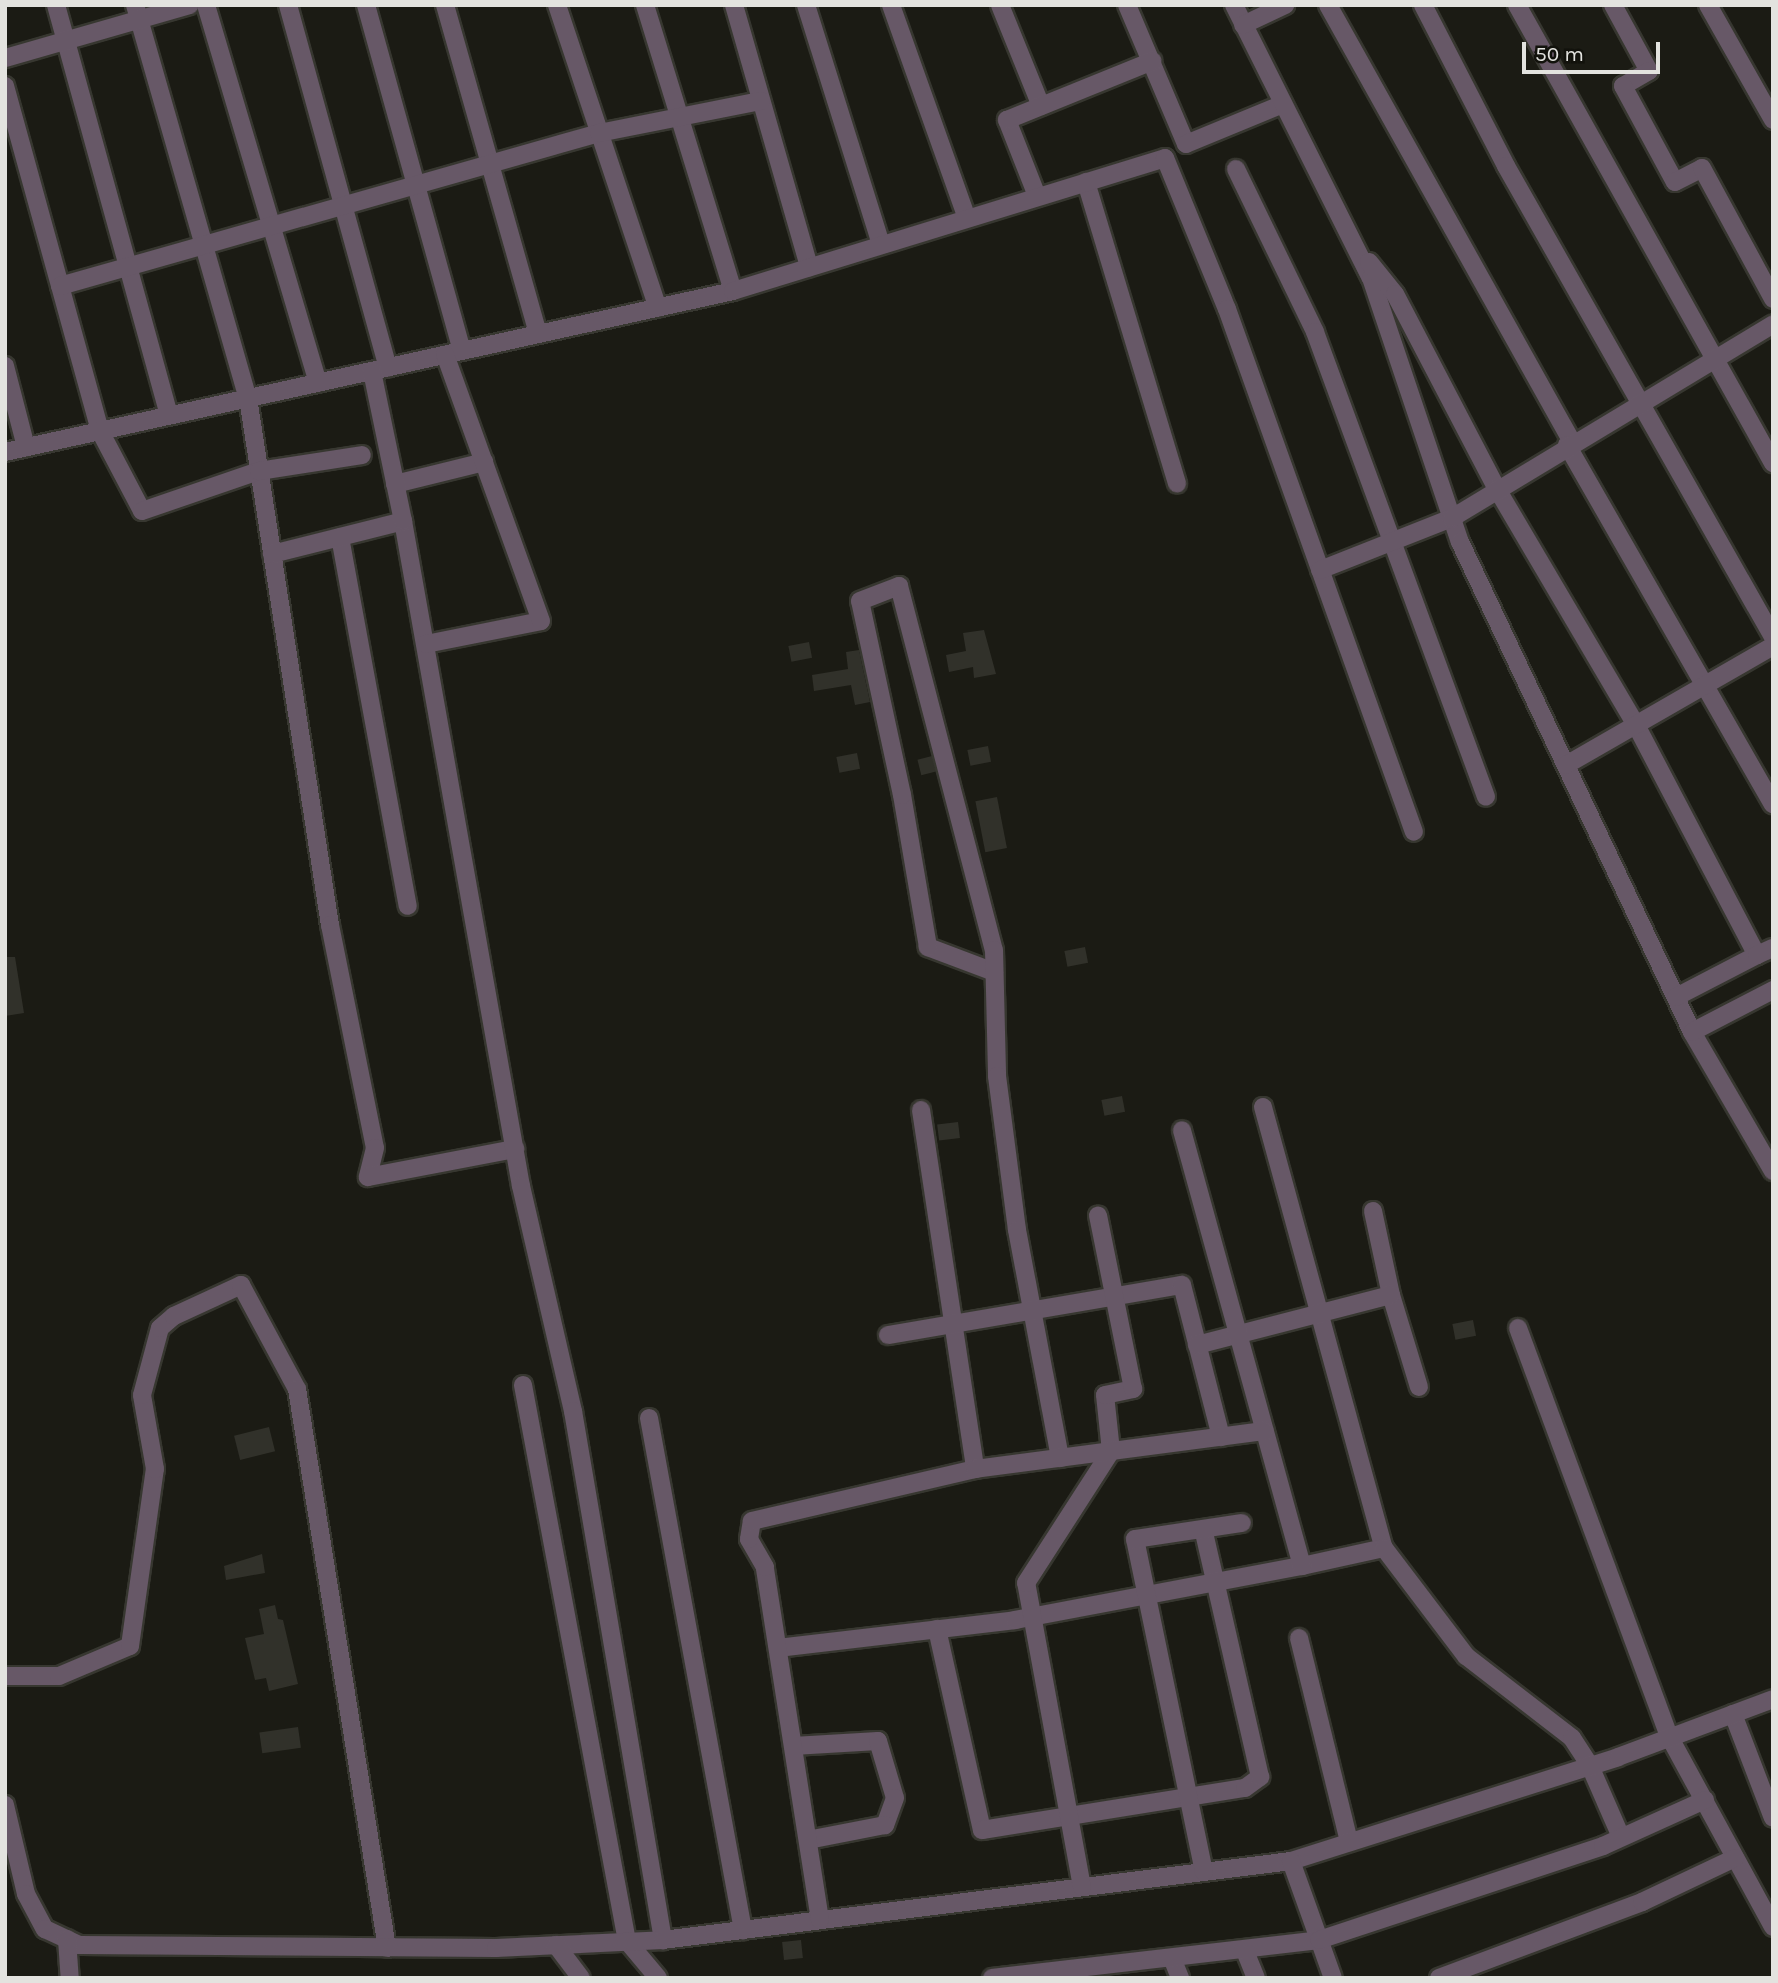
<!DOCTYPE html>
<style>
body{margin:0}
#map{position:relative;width:1778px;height:1983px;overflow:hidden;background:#1b1b14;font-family:Karla,sans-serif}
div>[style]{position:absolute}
.building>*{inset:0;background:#31312a;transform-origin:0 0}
.roads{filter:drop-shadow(2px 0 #373730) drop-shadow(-2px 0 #373730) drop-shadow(0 2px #373730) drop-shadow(0 -2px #373730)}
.street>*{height:18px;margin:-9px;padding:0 9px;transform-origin:9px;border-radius:9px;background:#675867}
span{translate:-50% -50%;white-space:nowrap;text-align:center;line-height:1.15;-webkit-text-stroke:6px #12120c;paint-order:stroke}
.frame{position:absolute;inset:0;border:7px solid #e3e3df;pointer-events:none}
.scale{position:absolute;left:1522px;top:42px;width:138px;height:32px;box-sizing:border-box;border:4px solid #e3e3df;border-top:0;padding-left:9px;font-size:21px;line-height:24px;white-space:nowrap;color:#e3e3df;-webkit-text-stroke:5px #12120c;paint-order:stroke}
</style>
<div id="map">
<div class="building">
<i style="clip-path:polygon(984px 630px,996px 674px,974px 678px,973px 667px,949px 672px,946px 655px,966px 651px,963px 633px)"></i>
<i style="left:809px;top:642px;width:16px;height:21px;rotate:79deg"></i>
<i style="clip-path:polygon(859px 650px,870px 702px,855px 705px,851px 685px,814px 691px,812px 675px,848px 669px,846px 652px)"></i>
<i style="left:988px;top:746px;width:16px;height:21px;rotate:79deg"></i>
<i style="left:857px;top:753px;width:16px;height:21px;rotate:79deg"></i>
<i style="left:932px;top:756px;width:16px;height:15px;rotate:76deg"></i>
<i style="left:997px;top:797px;width:52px;height:22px;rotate:79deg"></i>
<i style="left:1085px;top:947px;width:16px;height:21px;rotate:79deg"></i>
<i style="clip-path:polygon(5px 957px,15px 957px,24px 1013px,5px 1016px)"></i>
<i style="left:1122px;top:1096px;width:16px;height:21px;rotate:79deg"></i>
<i style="left:958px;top:1122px;width:16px;height:21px;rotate:83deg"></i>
<i style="left:1473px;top:1320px;width:16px;height:21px;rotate:79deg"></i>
<i style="left:269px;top:1427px;width:25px;height:36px;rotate:76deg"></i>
<i style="clip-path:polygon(262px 1554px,265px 1573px,226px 1580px,224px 1566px)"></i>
<i style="clip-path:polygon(275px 1605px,278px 1619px,283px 1620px,298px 1684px,269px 1691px,266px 1678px,255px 1680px,245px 1638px,264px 1634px,259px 1609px)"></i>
<i style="left:298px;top:1727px;width:21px;height:39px;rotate:82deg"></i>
<i style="left:801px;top:1940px;width:18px;height:19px;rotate:84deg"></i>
</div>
<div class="roads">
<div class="street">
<i style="left:56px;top:5px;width:425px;rotate:74.6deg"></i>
<i style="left:135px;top:5px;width:409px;rotate:74deg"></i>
<i style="left:248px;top:398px;width:533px;rotate:81.16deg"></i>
<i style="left:330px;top:925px;width:227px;rotate:78.6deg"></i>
<i style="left:375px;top:1148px;width:30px;rotate:104deg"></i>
<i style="left:368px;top:1177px;width:150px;rotate:-10.8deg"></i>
<i style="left:206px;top:5px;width:394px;rotate:73.5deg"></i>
<i style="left:288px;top:5px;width:376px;rotate:74.6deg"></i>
<i style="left:366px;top:5px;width:359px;rotate:74.5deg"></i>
<i style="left:445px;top:5px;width:342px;rotate:74.2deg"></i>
<i style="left:557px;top:5px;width:319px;rotate:71.6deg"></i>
<i style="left:645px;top:5px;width:299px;rotate:72.9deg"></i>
<i style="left:734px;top:5px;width:273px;rotate:74deg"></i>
<i style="left:806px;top:5px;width:251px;rotate:72.6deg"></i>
<i style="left:891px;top:5px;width:226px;rotate:70.4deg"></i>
<i style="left:1000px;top:5px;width:109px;rotate:67.9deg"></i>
<i style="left:1127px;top:5px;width:151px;rotate:67deg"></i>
<i style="left:1186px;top:144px;width:105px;rotate:-22.4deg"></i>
<i style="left:1234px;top:5px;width:305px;rotate:63.4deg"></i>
<i style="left:1371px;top:278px;width:279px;rotate:71.4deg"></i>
<i style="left:1460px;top:542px;width:542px;rotate:64.66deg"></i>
<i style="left:1692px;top:1032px;width:161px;rotate:59.8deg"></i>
<i style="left:1328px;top:5px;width:501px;rotate:60.82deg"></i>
<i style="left:1423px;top:5px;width:181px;rotate:62.7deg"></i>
<i style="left:1506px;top:166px;width:541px;rotate:60.45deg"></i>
<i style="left:1517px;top:5px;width:525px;rotate:60.8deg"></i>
<i style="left:1613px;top:5px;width:75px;rotate:61.4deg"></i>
<i style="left:1649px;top:71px;width:30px;rotate:150deg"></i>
<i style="left:1623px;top:86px;width:109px;rotate:61.6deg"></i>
<i style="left:1675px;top:182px;width:30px;rotate:-27deg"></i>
<i style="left:1702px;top:168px;width:149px;rotate:61.5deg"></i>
<i style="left:1708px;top:5px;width:132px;rotate:60.5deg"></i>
<i style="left:1243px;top:25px;width:47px;rotate:-25.5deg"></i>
<i style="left:5px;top:58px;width:192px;rotate:-16deg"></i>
<i style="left:5px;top:86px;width:358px;rotate:74.6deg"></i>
<i style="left:100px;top:431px;width:90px;rotate:62.3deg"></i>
<i style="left:142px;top:511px;width:124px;rotate:-18.9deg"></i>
<i style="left:259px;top:471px;width:104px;rotate:-8.8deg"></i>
<i style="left:1236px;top:169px;width:181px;rotate:64.1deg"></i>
<i style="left:1315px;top:332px;width:495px;rotate:69.8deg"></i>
<i style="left:1086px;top:182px;width:315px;rotate:73.2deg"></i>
<i style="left:1037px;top:196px;width:82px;rotate:-111.5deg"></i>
<i style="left:1007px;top:120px;width:157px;rotate:-22.1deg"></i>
<i style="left:1369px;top:262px;width:41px;rotate:50.9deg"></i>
<i style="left:1395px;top:294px;width:220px;rotate:62.4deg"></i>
<i style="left:1497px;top:489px;width:274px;rotate:59.5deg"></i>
<i style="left:1636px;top:725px;width:260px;rotate:62.3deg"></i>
<i style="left:1757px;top:955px;width:91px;rotate:152.6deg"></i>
<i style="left:60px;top:286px;width:560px;rotate:-15.85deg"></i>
<i style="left:599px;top:133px;width:165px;rotate:-11.2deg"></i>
<i style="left:5px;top:366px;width:84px;rotate:75.5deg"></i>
<i style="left:1567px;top:445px;width:414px;rotate:60.2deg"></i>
<i style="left:5px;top:452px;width:746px;rotate:-12.47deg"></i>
<i style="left:733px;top:291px;width:452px;rotate:-17.1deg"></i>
<i style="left:1165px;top:158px;width:163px;rotate:67.7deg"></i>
<i style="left:1227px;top:309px;width:555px;rotate:70.33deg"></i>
<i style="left:395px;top:484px;width:92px;rotate:-13.9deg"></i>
<i style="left:403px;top:521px;width:675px;rotate:79.94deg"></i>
<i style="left:521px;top:1186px;width:231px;rotate:77deg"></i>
<i style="left:573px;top:1411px;width:537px;rotate:80.34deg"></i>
<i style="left:340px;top:537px;width:375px;rotate:79.6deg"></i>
<i style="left:272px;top:554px;width:135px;rotate:-14.1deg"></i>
<i style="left:403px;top:521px;width:153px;rotate:-101.7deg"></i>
<i style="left:1320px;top:570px;width:142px;rotate:-21.5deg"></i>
<i style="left:1452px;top:518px;width:375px;rotate:-31.1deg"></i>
<i style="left:426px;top:644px;width:117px;rotate:-11.3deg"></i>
<i style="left:541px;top:621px;width:283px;rotate:-109.8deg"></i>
<i style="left:1566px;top:765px;width:239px;rotate:-29.9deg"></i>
<i style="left:1757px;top:955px;width:17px;rotate:-24deg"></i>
<i style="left:994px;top:972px;width:71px;rotate:-159.3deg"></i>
<i style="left:928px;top:947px;width:154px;rotate:-99.7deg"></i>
<i style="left:902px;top:795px;width:198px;rotate:-102.2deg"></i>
<i style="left:860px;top:601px;width:42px;rotate:-21deg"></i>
<i style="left:899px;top:586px;width:376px;rotate:75.4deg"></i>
<i style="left:994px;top:950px;width:126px;rotate:88.6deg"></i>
<i style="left:997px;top:1076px;width:155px;rotate:82.6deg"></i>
<i style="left:1017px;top:1230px;width:232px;rotate:79.3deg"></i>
<i style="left:1692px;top:1032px;width:91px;rotate:-27.4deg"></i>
<i style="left:1263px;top:1107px;width:457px;rotate:74.7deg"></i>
<i style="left:1384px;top:1548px;width:84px;rotate:167.6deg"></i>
<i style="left:921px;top:1110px;width:363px;rotate:81.4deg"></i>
<i style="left:1373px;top:1211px;width:86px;rotate:77.9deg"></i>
<i style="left:1391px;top:1295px;width:96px;rotate:73.1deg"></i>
<i style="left:1518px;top:1328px;width:437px;rotate:69.7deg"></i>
<i style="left:1670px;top:1738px;width:215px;rotate:61.4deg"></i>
<i style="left:888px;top:1335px;width:298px;rotate:-9.7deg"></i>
<i style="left:1182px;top:1285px;width:157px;rotate:75.6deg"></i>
<i style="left:1197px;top:1345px;width:200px;rotate:-14.5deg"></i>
<i style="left:523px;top:1385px;width:566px;rotate:79.41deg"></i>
<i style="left:627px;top:1941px;width:48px;rotate:50deg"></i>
<i style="left:649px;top:1418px;width:521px;rotate:79.6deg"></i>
<i style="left:1384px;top:1548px;width:136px;rotate:52.8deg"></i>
<i style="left:1466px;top:1656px;width:134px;rotate:37.7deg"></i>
<i style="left:1572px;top:1738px;width:33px;rotate:57deg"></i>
<i style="left:1590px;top:1766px;width:77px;rotate:66.4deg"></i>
<i style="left:937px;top:1629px;width:206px;rotate:77.4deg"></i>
<i style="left:982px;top:1830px;width:266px;rotate:-9.1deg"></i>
<i style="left:1245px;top:1788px;width:19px;rotate:-36deg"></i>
<i style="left:1260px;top:1777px;width:254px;rotate:-102.9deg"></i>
<i style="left:1299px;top:1638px;width:210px;rotate:76.2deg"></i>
<i style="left:778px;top:1648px;width:239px;rotate:-6.7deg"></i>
<i style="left:1015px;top:1620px;width:292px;rotate:-10.7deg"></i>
<i style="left:1302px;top:1566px;width:452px;rotate:-105.4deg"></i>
<i style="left:5px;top:1676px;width:54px"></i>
<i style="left:59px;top:1676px;width:77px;rotate:-22.9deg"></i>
<i style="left:130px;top:1646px;width:179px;rotate:-82deg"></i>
<i style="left:155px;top:1469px;width:75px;rotate:-100deg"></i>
<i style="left:142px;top:1395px;width:69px;rotate:-75deg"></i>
<i style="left:160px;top:1328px;width:18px;rotate:-41deg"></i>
<i style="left:174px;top:1316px;width:74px;rotate:-24.8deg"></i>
<i style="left:241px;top:1285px;width:118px;rotate:61.7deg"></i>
<i style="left:297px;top:1389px;width:566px;rotate:80.85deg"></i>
<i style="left:1733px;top:1714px;width:111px;rotate:69deg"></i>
<i style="left:793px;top:1746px;width:85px;rotate:-3.4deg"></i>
<i style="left:878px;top:1741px;width:59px;rotate:73.4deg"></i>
<i style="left:895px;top:1798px;width:29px;rotate:110deg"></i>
<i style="left:885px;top:1825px;width:78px;rotate:169deg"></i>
<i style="left:5px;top:1805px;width:91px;rotate:76.7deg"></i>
<i style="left:26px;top:1894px;width:40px;rotate:62deg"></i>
<i style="left:45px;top:1929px;width:38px;rotate:25deg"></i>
<i style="left:80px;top:1945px;width:416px;rotate:0.4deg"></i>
<i style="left:496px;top:1948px;width:167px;rotate:-2.7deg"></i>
<i style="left:663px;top:1940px;width:633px;rotate:-7.17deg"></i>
<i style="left:1291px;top:1861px;width:343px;rotate:-17.6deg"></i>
<i style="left:1618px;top:1757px;width:165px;rotate:-20.5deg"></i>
<i style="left:1291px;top:1861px;width:124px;rotate:70.3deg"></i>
<i style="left:1204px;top:1872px;width:340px;rotate:-101.7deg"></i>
<i style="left:1135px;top:1539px;width:108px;rotate:-8.5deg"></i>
<i style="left:1082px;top:1887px;width:309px;rotate:-100.4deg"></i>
<i style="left:1026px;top:1583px;width:157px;rotate:-57.2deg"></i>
<i style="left:1111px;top:1451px;width:56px;rotate:-96.1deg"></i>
<i style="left:1105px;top:1395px;width:29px;rotate:-12deg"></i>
<i style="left:1133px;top:1389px;width:177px;rotate:-101.4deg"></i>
<i style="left:820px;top:1920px;width:357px;rotate:-98.9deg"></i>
<i style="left:765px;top:1567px;width:32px;rotate:-120deg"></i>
<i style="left:749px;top:1539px;width:18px;rotate:-81deg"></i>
<i style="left:752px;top:1521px;width:229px;rotate:-13.1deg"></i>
<i style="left:975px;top:1469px;width:292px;rotate:-7.5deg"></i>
<i style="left:67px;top:1939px;width:39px;rotate:86deg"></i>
<i style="left:556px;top:1945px;width:41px;rotate:52.9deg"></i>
<i style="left:1245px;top:1951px;width:29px;rotate:68deg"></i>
<i style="left:1172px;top:1958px;width:22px;rotate:68deg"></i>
<i style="left:992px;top:1978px;width:329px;rotate:-6.6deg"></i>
<i style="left:1319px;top:1940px;width:299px;rotate:-18.3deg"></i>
<i style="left:1603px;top:1846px;width:112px;rotate:-24.3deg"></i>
<i style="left:1439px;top:1978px;width:217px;rotate:-20.5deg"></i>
<i style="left:1642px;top:1902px;width:103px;rotate:-25.3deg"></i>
</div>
</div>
<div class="frame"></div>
<div class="scale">50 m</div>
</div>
